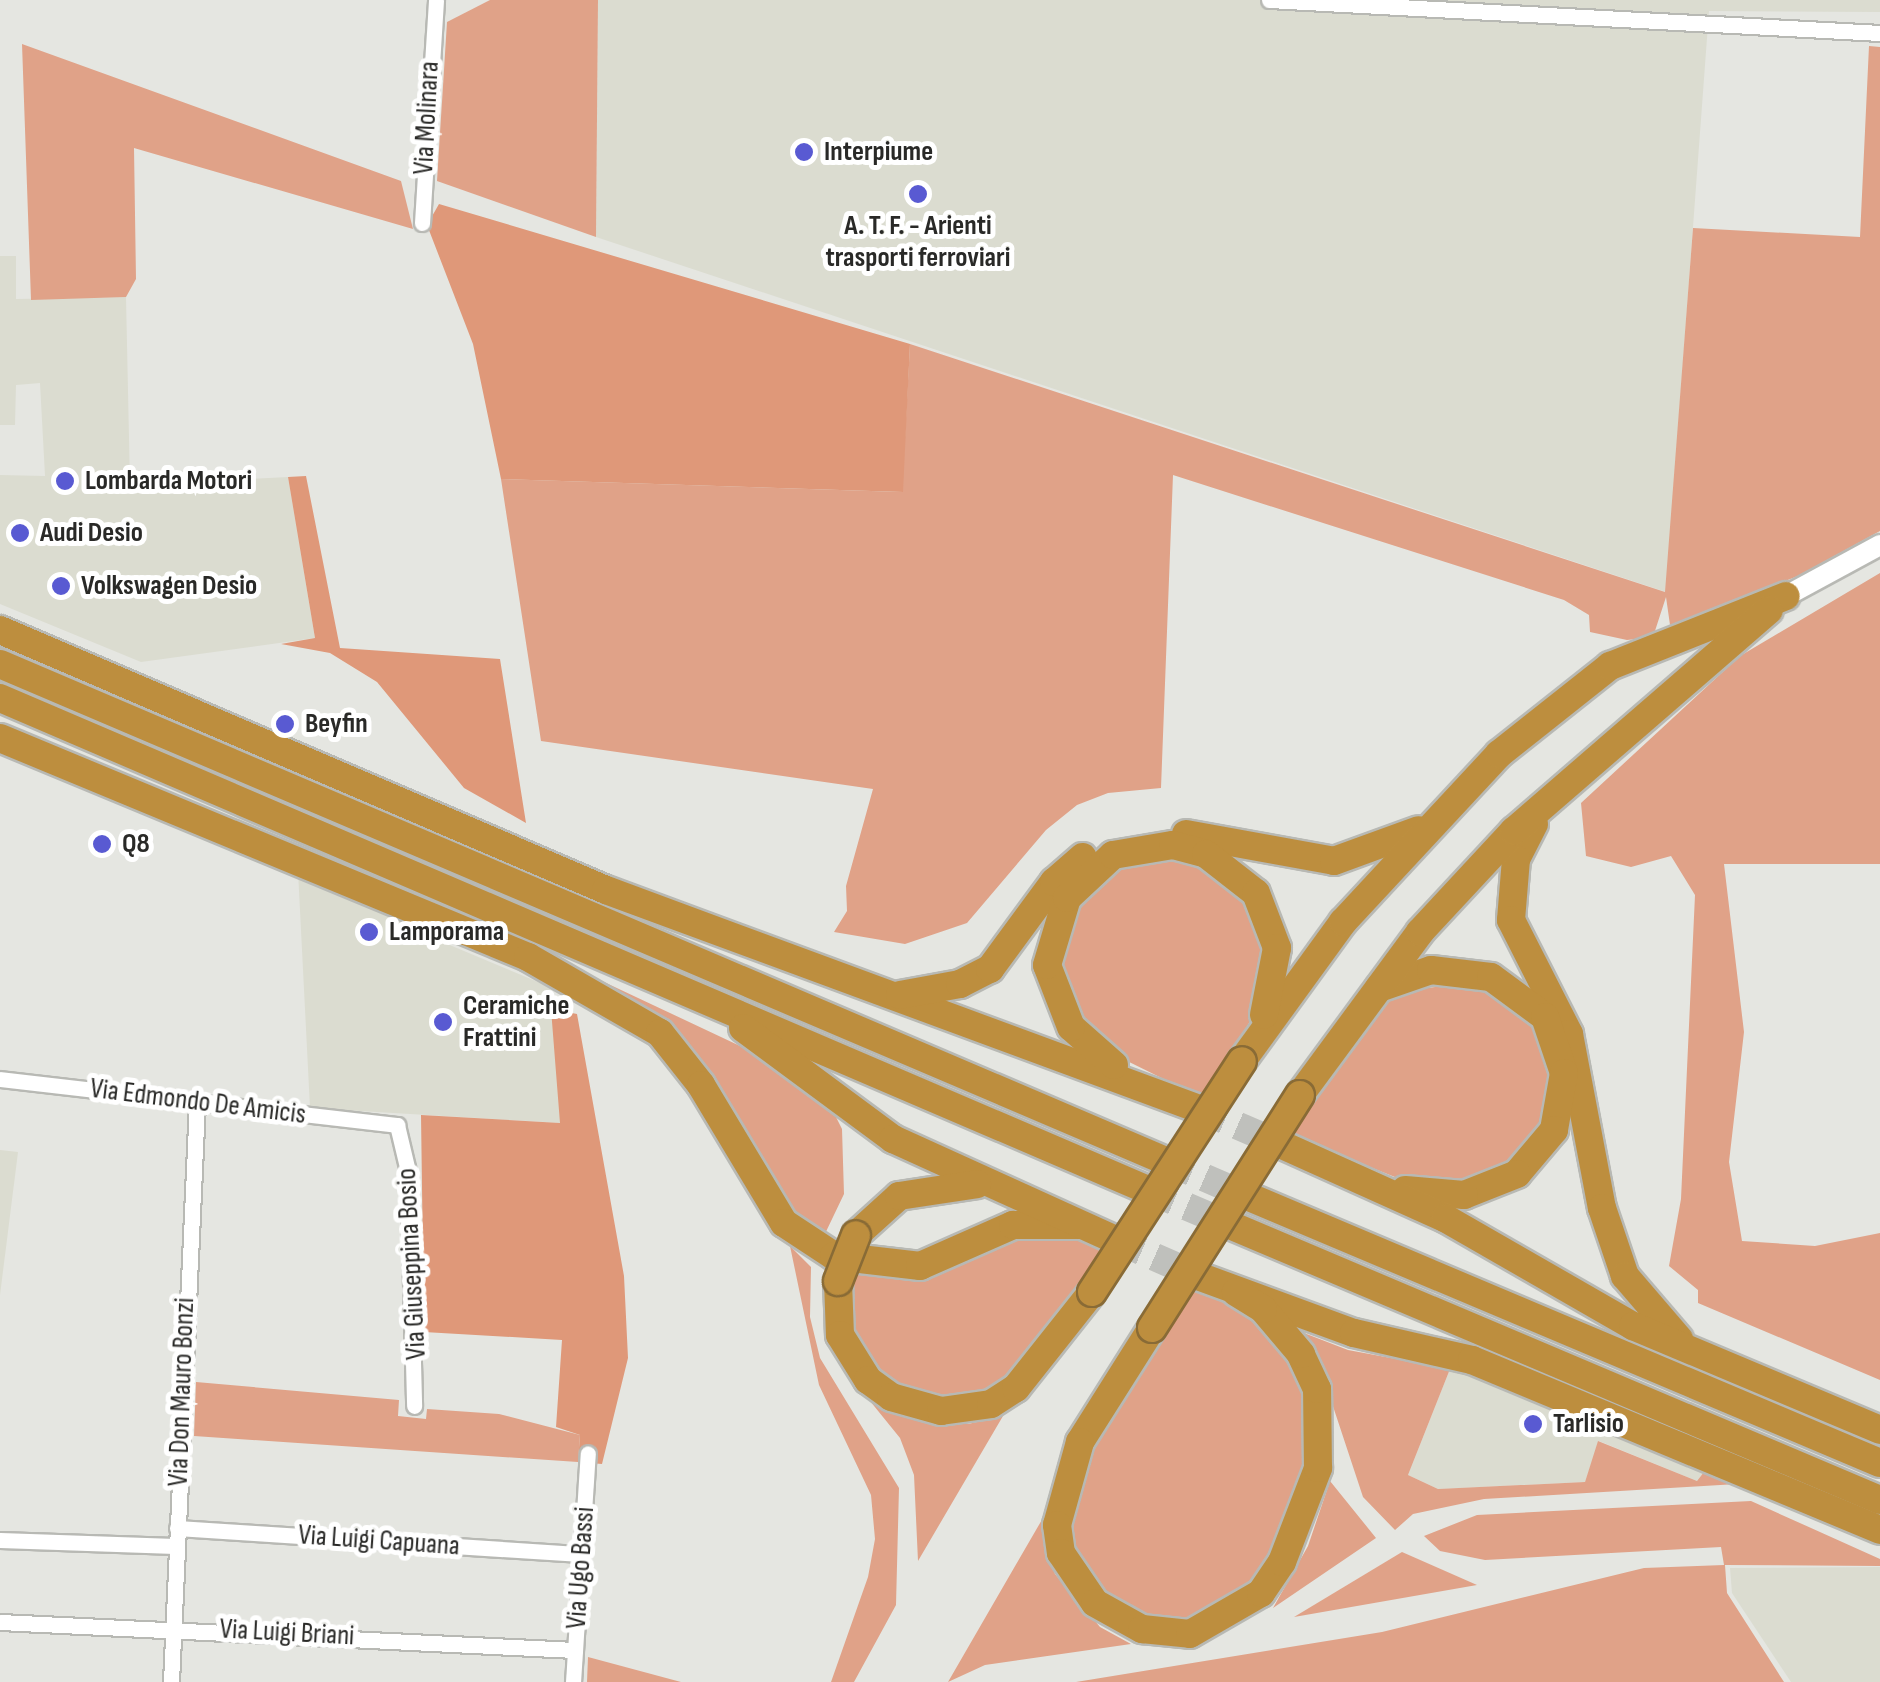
<!DOCTYPE html>
<style>
body{margin:0}
#map{position:relative;width:1880px;height:1682px;overflow:hidden;background:#e5e6e1;font-family:"Sofia Sans Condensed",sans-serif}
div>[style]{position:absolute}
.built>*{inset:0;background:#dbdcd0}
.green>*{inset:0;background:#e0a288}
.forest>*{inset:0;background:#df9879}
.highway-tunnel>*{height:28px;margin-top:-14px;transform-origin:0;background:repeating-linear-gradient(90deg,#bfc0bc 0 28px,transparent 0 42px)}
.roads{filter:drop-shadow(2px 0 #b8b9b4) drop-shadow(-2px 0 #b8b9b4) drop-shadow(0 2px #b8b9b4) drop-shadow(0 -2px #b8b9b4)}
.street>*{height:15px;margin:-7.5px;padding:0 7.5px;transform-origin:7.5px;border-radius:7.5px;background:#fff}
.secondary>*{height:20px;margin:-10px;padding:0 10px;transform-origin:10px;border-radius:10px;background:#fff}
.highway>*{height:28px;margin:-14px;padding:0 14px;transform-origin:14px;border-radius:14px;background:#bd8e3e}
.bridges{filter:drop-shadow(2px 0 #896b36) drop-shadow(-2px 0 #896b36) drop-shadow(0 2px #896b36) drop-shadow(0 -2px #896b36)}
.highway-bridge>*{height:28px;margin:-14px;padding:0 14px;transform-origin:14px;border-radius:14px;background:#bd8e3e}
.dots>*{width:28px;height:28px;translate:-50% -50%;box-sizing:border-box;border:5px solid #fff;border-radius:50%}
span{translate:-50% -50%;white-space:nowrap;text-align:center;line-height:1.15;-webkit-text-stroke:10px #fff;paint-order:stroke}
.street-label{font-size:28px;color:#292927}
.poi-label{font-size:28px;color:#292927;font-weight:700}
.left{translate:0 -50%;text-align:left}
</style>
<div id="map">
<div class="built">
<i style="clip-path:polygon(598px 0,1880px 0,1880px 12px,1709px 11px,1666px 592px,596px 237px)"></i>
<i style="clip-path:polygon(0 256px,16px 256px,16px 299px,126px 297px,130px 485px,288px 477px,315px 638px,141px 662px,0 604px,0 475px,45px 476px,40px 383px,16px 385px,15px 425px,0 425px)"></i>
<i style="clip-path:polygon(298px 871px,425px 922px,421px 933px,550px 987px,561px 1123px,310px 1108px)"></i>
<i style="clip-path:polygon(0 1150px,18px 1152px,0 1295px)"></i>
<i style="clip-path:polygon(1452px 1364px,1704px 1472px,1697px 1481px,1599px 1441px,1585px 1482px,1438px 1489px,1408px 1475px)"></i>
<i style="clip-path:polygon(1880px 1567px,1880px 1682px,1791px 1682px,1732px 1593px,1730px 1568px)"></i>
</div>
<div class="green">
<i style="clip-path:polygon(490px 0,598px 0,596px 237px,437px 181px,447px 22px)"></i>
<i style="clip-path:polygon(22px 44px,401px 181px,413px 229px,134px 148px,136px 279px,126px 297px,31px 300px)"></i>
<i style="clip-path:polygon(1869px 46px,1880px 47px,1880px 531px,1798px 576px,1670px 625px,1666px 597px,1653px 637px,1627px 640px,1590px 632px,1589px 615px,1564px 600px,1173px 475px,1161px 788px,1108px 793px,1077px 805px,1046px 830px,967px 923px,905px 944px,834px 932px,847px 911px,846px 886px,873px 789px,541px 741px,501px 479px,902px 492px,910px 344px,1665px 592px,1693px 228px,1860px 237px)"></i>
<i style="clip-path:polygon(1880px 573px,1880px 864px,1724px 864px,1744px 1032px,1729px 1162px,1742px 1241px,1815px 1246px,1880px 1233px,1880px 1380px,1698px 1303px,1698px 1290px,1669px 1266px,1681px 1199px,1695px 895px,1671px 856px,1631px 867px,1586px 856px,1581px 803px,1740px 656px)"></i>
<i style="clip-path:polygon(1137px 857px,1196px 860px,1245px 892px,1269px 943px,1253px 1016px,1206px 1100px,1111px 1053px,1067px 1002px,1058px 952px,1066px 921px,1108px 870px)"></i>
<i style="clip-path:polygon(570px 966px,770px 1060px,830px 1105px,842px 1129px,844px 1194px,822px 1240px,803px 1228px,704px 1075px)"></i>
<i style="clip-path:polygon(1482px 981px,1534px 1017px,1556px 1073px,1550px 1119px,1496px 1179px,1420px 1187px,1287px 1134px,1370px 1014px,1396px 992px)"></i>
<i style="clip-path:polygon(1061px 1232px,1110px 1248px,1004px 1391px,941px 1405px,888px 1384px,853px 1342px,848px 1275px,932px 1273px,1010px 1237px)"></i>
<i style="clip-path:polygon(790px 1246px,811px 1267px,810px 1317px,820px 1358px,899px 1488px,896px 1605px,854px 1682px,831px 1682px,868px 1577px,875px 1539px,871px 1495px,819px 1385px)"></i>
<i style="clip-path:polygon(1193px 1283px,1237px 1303px,1279px 1339px,1309px 1394px,1312px 1463px,1257px 1590px,1167px 1628px,1106px 1604px,1071px 1547px,1068px 1514px,1094px 1439px)"></i>
<i style="clip-path:polygon(1291px 1328px,1348px 1350px,1450px 1369px,1408px 1475px,1438px 1489px,1585px 1482px,1598px 1441px,1697px 1481px,1704px 1472px,1737px 1484px,1484px 1499px,1413px 1514px,1395px 1530px,1363px 1497px,1322px 1373px)"></i>
<i style="clip-path:polygon(853px 1380px,900px 1416px,968px 1424px,1003px 1416px,918px 1561px,914px 1475px,900px 1438px)"></i>
<i style="clip-path:polygon(196px 1382px,399px 1400px,398px 1416px,426px 1419px,427px 1409px,499px 1414px,580px 1435px,578px 1462px,194px 1436px)"></i>
<i style="clip-path:polygon(1330px 1481px,1376px 1538px,1273px 1608px,1308px 1546px)"></i>
<i style="clip-path:polygon(1751px 1501px,1880px 1559px,1880px 1566px,1725px 1565px,1727px 1593px,1784px 1682px,1076px 1682px,1382px 1632px,1644px 1568px,1724px 1565px,1721px 1547px,1485px 1560px,1440px 1551px,1424px 1536px,1477px 1515px)"></i>
<i style="clip-path:polygon(1047px 1511px,1045px 1543px,1055px 1574px,1100px 1627px,1131px 1644px,985px 1665px,948px 1682px)"></i>
<i style="clip-path:polygon(1402px 1552px,1477px 1585px,1294px 1617px)"></i>
<i style="clip-path:polygon(588px 1657px,681px 1682px,587px 1682px)"></i>
</div>
<div class="forest">
<i style="clip-path:polygon(439px 204px,910px 344px,903px 492px,501px 479px,473px 344px,427px 225px)"></i>
<i style="clip-path:polygon(306px 476px,340px 648px,500px 659px,526px 823px,464px 788px,377px 682px,330px 653px,281px 644px,315px 638px,288px 477px)"></i>
<i style="clip-path:polygon(551px 1009px,577px 1014px,624px 1276px,628px 1358px,602px 1464px,578px 1462px,580px 1435px,556px 1427px,562px 1340px,424px 1332px,421px 1115px,560px 1123px)"></i>
</div>
<div class="highway-tunnel">
<i style="left:1199px;top:1109px;width:88px;rotate:23.4deg"></i>
<i style="left:1166px;top:1161px;width:88px;rotate:23.4deg"></i>
<i style="left:1148px;top:1190px;width:89px;rotate:23.1deg"></i>
<i style="left:1116px;top:1240px;width:90px;rotate:23.7deg"></i>
</div>
<div class="roads">
<div class="street">
<i style="left:1269px;top:0;width:612px;rotate:3.09deg"></i>
<i style="left:422px;top:223px;width:223px;rotate:-86.4deg"></i>
<i style="left:0;top:1079px;width:400px;rotate:6.6deg"></i>
<i style="left:397px;top:1125px;width:47px;rotate:76.6deg"></i>
<i style="left:408px;top:1171px;width:235px;rotate:88.5deg"></i>
<i style="left:177px;top:1528px;width:405px;rotate:3.7deg"></i>
<i style="left:0;top:1540px;width:175px;rotate:2deg"></i>
<i style="left:0;top:1622px;width:576px;rotate:2.79deg"></i>
<i style="left:171px;top:1682px;width:580px;rotate:-87.43deg"></i>
<i style="left:573px;top:1682px;width:229px;rotate:-86.3deg"></i>
</div>
<div class="secondary">
<i style="left:1786px;top:596px;width:107px;rotate:-28.5deg"></i>
</div>
<div class="highway">
<i style="left:0;top:630px;width:659px;rotate:23.22deg"></i>
<i style="left:606px;top:890px;width:632px;rotate:20.27deg"></i>
<i style="left:0;top:664px;width:1268px;rotate:23.09deg"></i>
<i style="left:0;top:698px;width:1249px;rotate:23.2deg"></i>
<i style="left:0;top:738px;width:572px;rotate:22.53deg"></i>
<i style="left:528px;top:957px;width:152px;rotate:29.9deg"></i>
<i style="left:660px;top:1033px;width:66px;rotate:51.7deg"></i>
<i style="left:701px;top:1085px;width:161px;rotate:59deg"></i>
<i style="left:784px;top:1223px;width:60px;rotate:33.4deg"></i>
<i style="left:834px;top:1256px;width:87px;rotate:6.6deg"></i>
<i style="left:920px;top:1266px;width:102px;rotate:-23.8deg"></i>
<i style="left:1013px;top:1225px;width:67px"></i>
<i style="left:1534px;top:824px;width:39px;rotate:117deg"></i>
<i style="left:1516px;top:859px;width:61px;rotate:94.7deg"></i>
<i style="left:1511px;top:920px;width:128px;rotate:63deg"></i>
<i style="left:1569px;top:1034px;width:177px;rotate:79.3deg"></i>
<i style="left:1602px;top:1208px;width:72px;rotate:71.3deg"></i>
<i style="left:1625px;top:1276px;width:83px;rotate:49.4deg"></i>
<i style="left:1186px;top:834px;width:150px;rotate:10.3deg"></i>
<i style="left:1334px;top:861px;width:90px;rotate:-20deg"></i>
<i style="left:1379px;top:988px;width:55px;rotate:-19.1deg"></i>
<i style="left:1431px;top:970px;width:60px;rotate:6.7deg"></i>
<i style="left:1491px;top:977px;width:67px;rotate:36.5deg"></i>
<i style="left:1545px;top:1017px;width:59px;rotate:71.3deg"></i>
<i style="left:1564px;top:1073px;width:58px;rotate:100deg"></i>
<i style="left:1554px;top:1130px;width:57px;rotate:130.1deg"></i>
<i style="left:1517px;top:1174px;width:57px;rotate:158.4deg"></i>
<i style="left:1464px;top:1195px;width:59px;rotate:-175.2deg"></i>
<i style="left:900px;top:995px;width:61px;rotate:-10.4deg"></i>
<i style="left:960px;top:984px;width:34px;rotate:-27deg"></i>
<i style="left:990px;top:969px;width:108px;rotate:-53.7deg"></i>
<i style="left:1054px;top:882px;width:38px;rotate:-41deg"></i>
<i style="left:743px;top:1028px;width:187px;rotate:36.5deg"></i>
<i style="left:893px;top:1139px;width:245px;rotate:24.4deg"></i>
<i style="left:1242px;top:1061px;width:172px;rotate:-54deg"></i>
<i style="left:1343px;top:922px;width:229px;rotate:-47.1deg"></i>
<i style="left:1499px;top:754px;width:142px;rotate:-38.4deg"></i>
<i style="left:1610px;top:666px;width:189px;rotate:-21.7deg"></i>
<i style="left:1114px;top:1065px;width:57px;rotate:-138.5deg"></i>
<i style="left:1071px;top:1027px;width:66px;rotate:-111.2deg"></i>
<i style="left:1047px;top:965px;width:70px;rotate:-73.4deg"></i>
<i style="left:1067px;top:898px;width:63px;rotate:-43.1deg"></i>
<i style="left:1113px;top:855px;width:61px;rotate:-9.5deg"></i>
<i style="left:1173px;top:845px;width:34px;rotate:15deg"></i>
<i style="left:1206px;top:854px;width:63px;rotate:38deg"></i>
<i style="left:1256px;top:893px;width:59px;rotate:69.1deg"></i>
<i style="left:1277px;top:948px;width:68px;rotate:101deg"></i>
<i style="left:1300px;top:1095px;width:202px;rotate:-53.6deg"></i>
<i style="left:1420px;top:932px;width:138px;rotate:-47.1deg"></i>
<i style="left:1514px;top:831px;width:337px;rotate:-40.9deg"></i>
<i style="left:1280px;top:1144px;width:181px;rotate:24.2deg"></i>
<i style="left:1445px;top:1218px;width:217px;rotate:29.9deg"></i>
<i style="left:1633px;top:1326px;width:268px;rotate:22.8deg"></i>
<i style="left:1247px;top:1196px;width:687px;rotate:22.87deg"></i>
<i style="left:1230px;top:1225px;width:706px;rotate:22.93deg"></i>
<i style="left:856px;top:1235px;width:58px;rotate:-42.2deg"></i>
<i style="left:899px;top:1196px;width:79px;rotate:-8.7deg"></i>
<i style="left:1198px;top:1276px;width:166px;rotate:20.1deg"></i>
<i style="left:1354px;top:1333px;width:121px;rotate:12.9deg"></i>
<i style="left:1472px;top:1360px;width:442px;rotate:22.6deg"></i>
<i style="left:838px;top:1281px;width:54px;rotate:87.9deg"></i>
<i style="left:840px;top:1335px;width:53px;rotate:58.1deg"></i>
<i style="left:868px;top:1380px;width:29px;rotate:36deg"></i>
<i style="left:891px;top:1397px;width:52px;rotate:15.6deg"></i>
<i style="left:941px;top:1411px;width:50px;rotate:-8deg"></i>
<i style="left:991px;top:1404px;width:30px;rotate:-33deg"></i>
<i style="left:1016px;top:1388px;width:122px;rotate:-51.6deg"></i>
<i style="left:1152px;top:1328px;width:135px;rotate:122.3deg"></i>
<i style="left:1080px;top:1442px;width:86px;rotate:105.5deg"></i>
<i style="left:1057px;top:1525px;width:28px;rotate:82deg"></i>
<i style="left:1061px;top:1553px;width:60px;rotate:55.8deg"></i>
<i style="left:1095px;top:1603px;width:54px;rotate:29deg"></i>
<i style="left:1142px;top:1629px;width:48px;rotate:5.9deg"></i>
<i style="left:1190px;top:1634px;width:82px;rotate:-30deg"></i>
<i style="left:1261px;top:1593px;width:37px;rotate:-56deg"></i>
<i style="left:1282px;top:1562px;width:101px;rotate:-69deg"></i>
<i style="left:1318px;top:1468px;width:79px;rotate:-90.7deg"></i>
<i style="left:1317px;top:1389px;width:38px;rotate:-115deg"></i>
<i style="left:1301px;top:1354px;width:59px;rotate:-130.2deg"></i>
<i style="left:1263px;top:1309px;width:32px;rotate:-148deg"></i>
</div>
</div>
<div class="bridges">
<div class="highway-bridge">
<i style="left:838px;top:1281px;width:49px;rotate:-68.6deg"></i>
<i style="left:1092px;top:1292px;width:275px;rotate:-57deg"></i>
<i style="left:1152px;top:1328px;width:276px;rotate:-57.6deg"></i>
</div>
</div>
<div class="dots">
<i style="left:804px;top:152px;background:#595ad2"></i>
<i style="left:918px;top:194px;background:#595ad2"></i>
<i style="left:65px;top:481px;background:#595ad2"></i>
<i style="left:20px;top:533px;background:#595ad2"></i>
<i style="left:61px;top:586px;background:#595ad2"></i>
<i style="left:285px;top:724px;background:#595ad2"></i>
<i style="left:102px;top:844px;background:#595ad2"></i>
<i style="left:369px;top:932px;background:#595ad2"></i>
<i style="left:443px;top:1022px;background:#595ad2"></i>
<i style="left:1533px;top:1424px;background:#595ad2"></i>
</div>
<div class="street-label">
<span style="left:427px;top:118px;rotate:-87deg">Via Molinara</span>
<span style="left:198px;top:1102px;rotate:7deg">Via Edmondo De Amicis</span>
<span style="left:412px;top:1264px;rotate:-93deg">Via Giuseppina Bosio</span>
<span style="left:182px;top:1392px;rotate:-88deg">Via Don Mauro Bonzi</span>
<span style="left:379px;top:1541px;rotate:4deg">Via Luigi Capuana</span>
<span style="left:581px;top:1568px;rotate:-86deg">Via Ugo Bassi</span>
<span style="left:287px;top:1633px;rotate:3deg">Via Luigi Briani</span>
</div>
<div class="poi-label">
<span class="left" style="left:824px;top:152px">Interpiume</span>
<span style="left:918px;top:242px">A. T. F. - Arienti<br>trasporti ferroviari</span>
<span class="left" style="left:85px;top:481px">Lombarda Motori</span>
<span class="left" style="left:40px;top:533px">Audi Desio</span>
<span class="left" style="left:81px;top:586px">Volkswagen Desio</span>
<span class="left" style="left:305px;top:724px">Beyfin</span>
<span class="left" style="left:122px;top:844px">Q8</span>
<span class="left" style="left:389px;top:932px">Lamporama</span>
<span class="left" style="left:463px;top:1022px">Ceramiche<br>Frattini</span>
<span class="left" style="left:1553px;top:1424px">Tarlisio</span>
</div>
</div>
